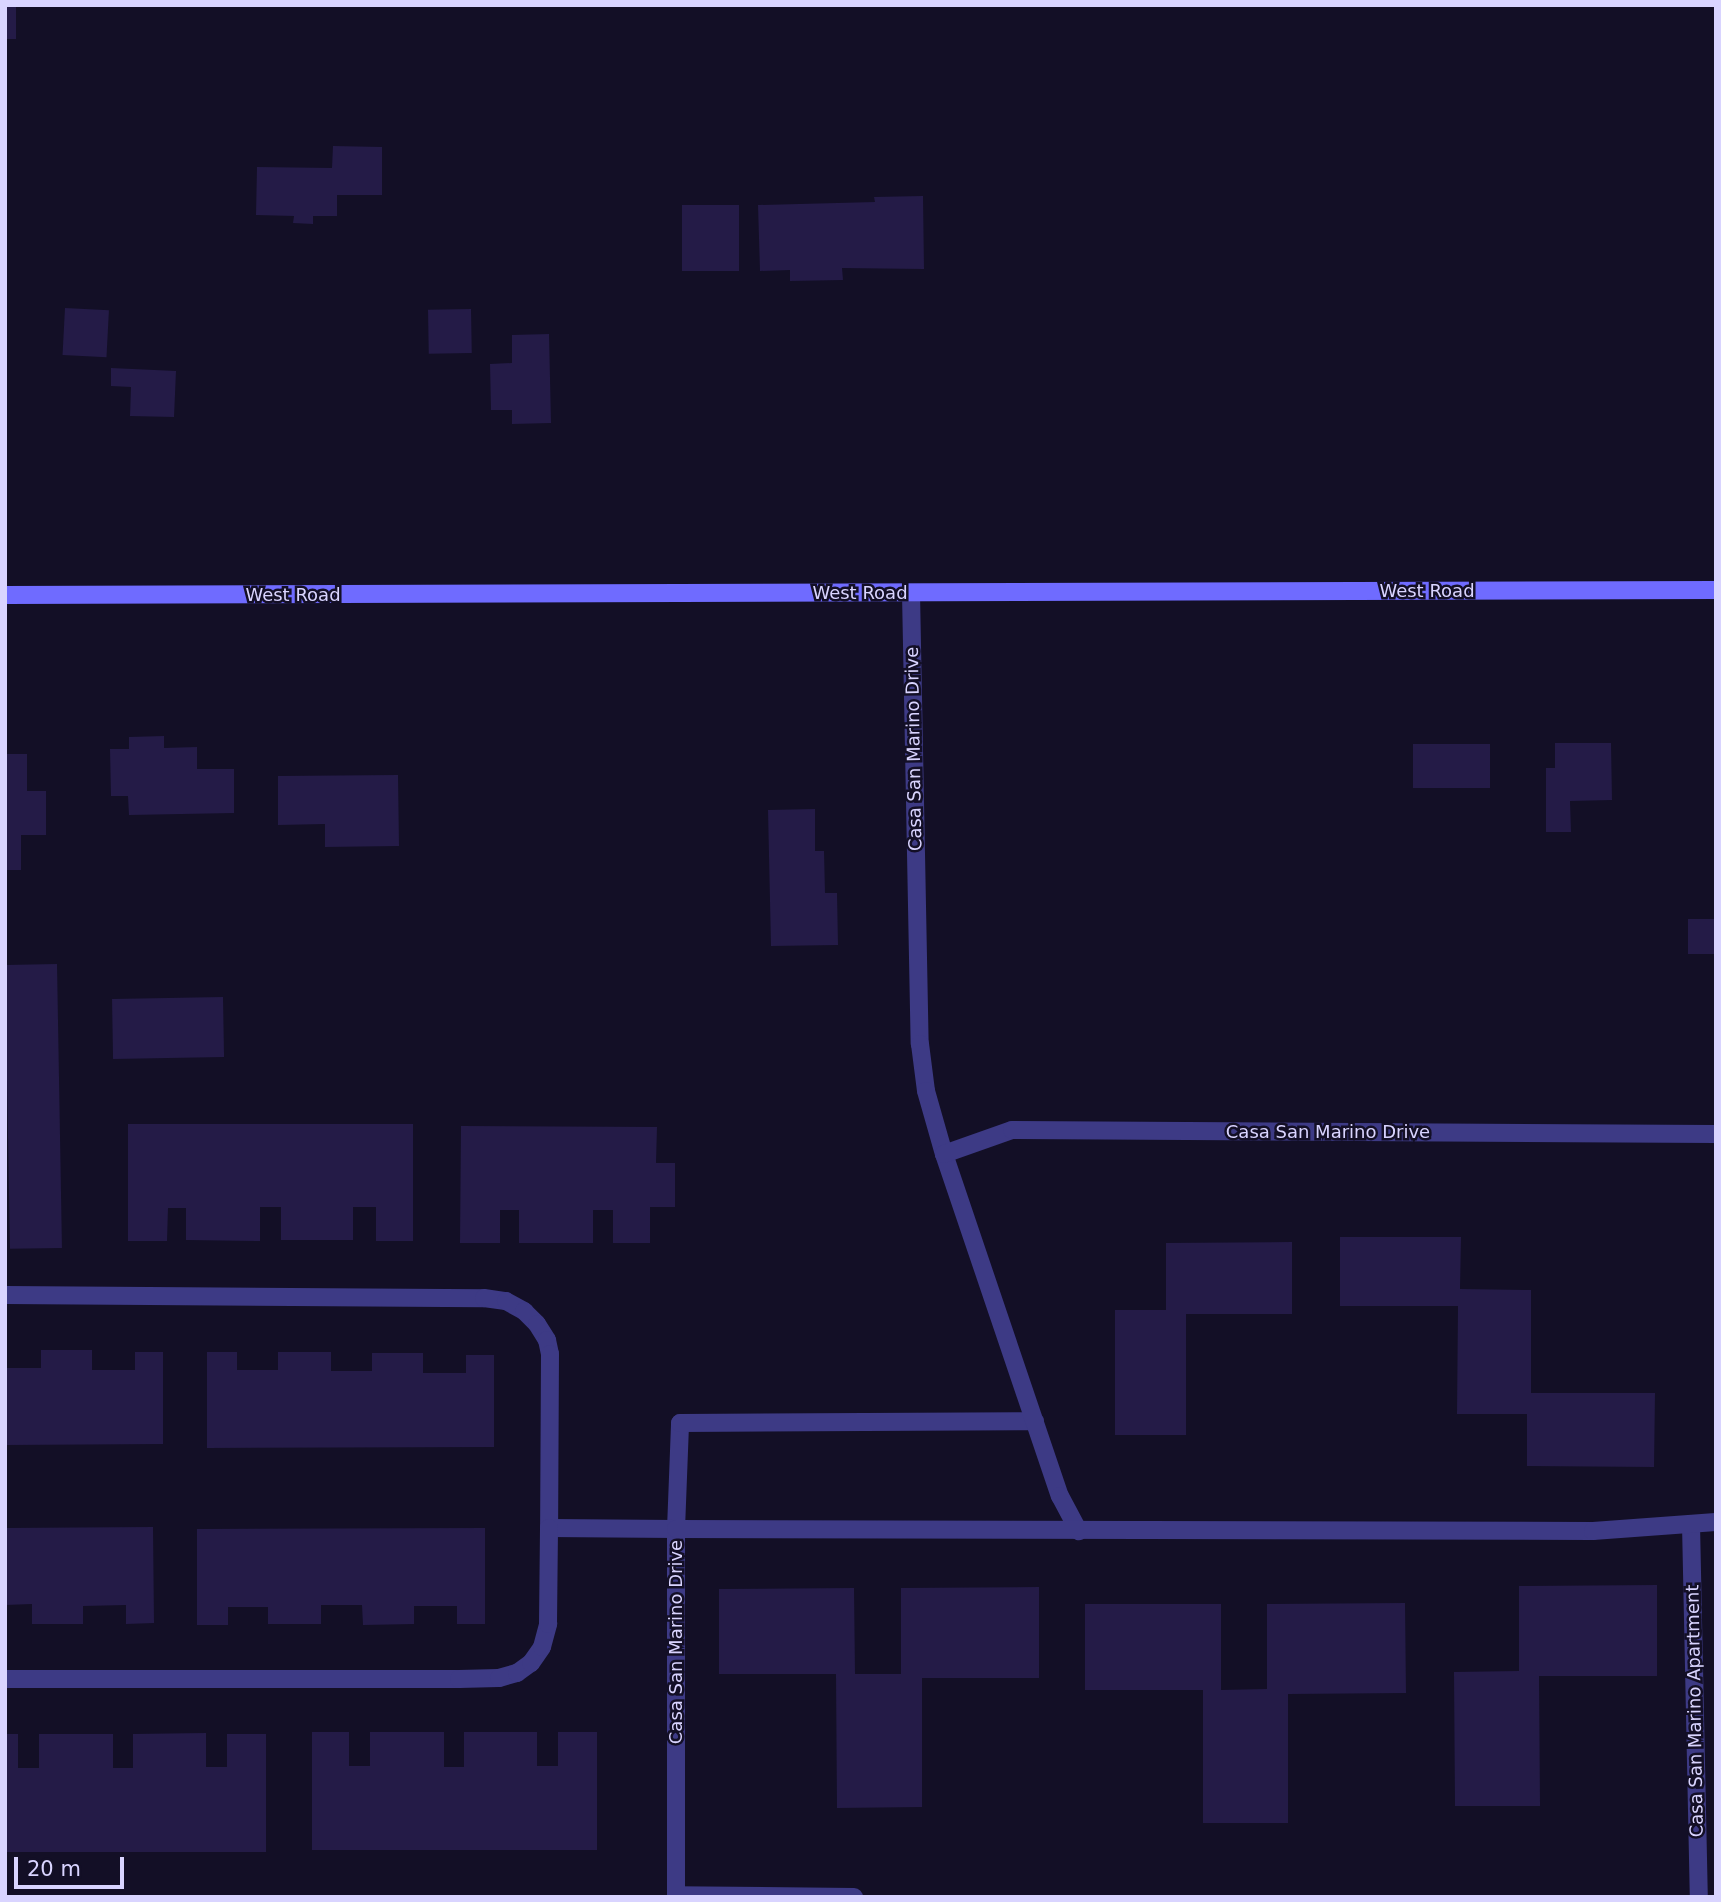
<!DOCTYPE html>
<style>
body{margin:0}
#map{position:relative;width:1721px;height:1902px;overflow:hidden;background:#130f26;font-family:"DejaVu Sans",sans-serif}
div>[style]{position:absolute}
.building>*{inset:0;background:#241b47;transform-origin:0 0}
.lane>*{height:18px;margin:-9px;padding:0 9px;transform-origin:9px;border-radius:9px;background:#3d3a85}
.street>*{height:18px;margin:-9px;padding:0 9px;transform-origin:9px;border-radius:9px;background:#3d3a85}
.secondary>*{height:18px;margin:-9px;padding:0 9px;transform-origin:9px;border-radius:9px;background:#6f6bff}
span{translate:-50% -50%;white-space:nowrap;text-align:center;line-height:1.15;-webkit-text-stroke:5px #130f26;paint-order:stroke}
.street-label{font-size:18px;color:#d9d4ff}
.frame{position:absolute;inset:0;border:7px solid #d9d4ff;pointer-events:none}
.scale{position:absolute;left:14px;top:1857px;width:110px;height:32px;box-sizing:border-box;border:4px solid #d9d4ff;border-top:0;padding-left:9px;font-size:21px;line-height:24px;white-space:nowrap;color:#d9d4ff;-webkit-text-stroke:5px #130f26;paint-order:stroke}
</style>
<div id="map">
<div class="building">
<i style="left:5px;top:5px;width:11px;height:34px"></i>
<i style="clip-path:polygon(333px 146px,382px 147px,382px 195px,337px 195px,337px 216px,313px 216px,313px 224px,293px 223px,294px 216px,256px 215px,257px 167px,332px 168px)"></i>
<i style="clip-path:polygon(923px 196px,924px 269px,842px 268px,843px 280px,790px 281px,790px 270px,760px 271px,758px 205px,875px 202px,874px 197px)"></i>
<i style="left:682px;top:205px;width:57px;height:66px"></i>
<i style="left:65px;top:308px;width:44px;height:47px;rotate:3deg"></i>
<i style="left:471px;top:309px;width:44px;height:43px;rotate:89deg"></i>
<i style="clip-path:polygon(549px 334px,551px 423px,512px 424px,512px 410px,491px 410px,490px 364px,512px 363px,512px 335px)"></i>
<i style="clip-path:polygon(111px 368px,176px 371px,174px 417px,130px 416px,131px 387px,111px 386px)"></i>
<i style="clip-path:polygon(164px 736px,164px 748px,197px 747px,197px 769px,234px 769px,234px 813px,129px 815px,128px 796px,111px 796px,110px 749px,129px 749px,129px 737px)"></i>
<i style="clip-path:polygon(1555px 743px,1611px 743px,1612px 800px,1570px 801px,1571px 832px,1546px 832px,1546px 768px,1555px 768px)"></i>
<i style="left:1413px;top:744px;width:77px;height:44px"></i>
<i style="clip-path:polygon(5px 754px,27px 754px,27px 791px,46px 791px,46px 835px,21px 835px,21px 870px,5px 870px)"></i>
<i style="clip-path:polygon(398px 775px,399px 846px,325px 847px,325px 824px,278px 825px,278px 776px)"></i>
<i style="clip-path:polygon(815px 809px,815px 851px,824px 851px,825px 893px,837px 893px,838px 945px,771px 946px,768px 810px)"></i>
<i style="left:1688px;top:919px;width:27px;height:35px"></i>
<i style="left:57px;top:964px;width:284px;height:52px;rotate:89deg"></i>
<i style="left:223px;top:997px;width:60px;height:111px;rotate:89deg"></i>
<i style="clip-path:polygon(128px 1124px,413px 1124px,413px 1241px,376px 1241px,376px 1207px,353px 1207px,353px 1240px,281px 1240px,281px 1207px,260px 1207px,260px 1241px,186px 1240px,186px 1208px,168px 1208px,167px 1241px,128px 1241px)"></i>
<i style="clip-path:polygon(461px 1126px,657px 1127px,656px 1163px,675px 1163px,675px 1207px,650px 1207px,650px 1243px,613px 1243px,613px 1210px,593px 1210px,593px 1243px,519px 1243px,519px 1210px,500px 1210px,500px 1243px,460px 1243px)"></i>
<i style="clip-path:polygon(1340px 1237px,1461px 1237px,1460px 1289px,1531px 1290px,1531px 1393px,1655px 1393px,1654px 1467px,1527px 1466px,1527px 1414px,1457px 1414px,1458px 1306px,1340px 1306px)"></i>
<i style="clip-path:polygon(1292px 1242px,1292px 1314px,1186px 1314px,1186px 1435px,1115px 1435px,1115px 1310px,1166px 1310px,1166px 1243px)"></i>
<i style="clip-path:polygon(41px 1350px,92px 1350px,92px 1370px,135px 1370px,135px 1352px,163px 1352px,163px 1444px,5px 1445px,5px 1368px,41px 1368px)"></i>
<i style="clip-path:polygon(207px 1352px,237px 1352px,237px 1370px,278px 1370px,278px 1352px,331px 1352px,331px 1371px,372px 1371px,372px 1353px,423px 1353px,423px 1373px,466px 1373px,466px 1355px,494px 1355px,494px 1447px,207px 1448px)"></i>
<i style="clip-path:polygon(153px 1527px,154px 1623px,126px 1624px,126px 1605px,83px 1606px,83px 1624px,32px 1624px,32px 1604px,5px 1605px,5px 1528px)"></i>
<i style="clip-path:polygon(485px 1528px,485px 1624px,457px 1624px,457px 1606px,414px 1606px,414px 1624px,363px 1625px,362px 1605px,321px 1605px,321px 1624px,268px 1624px,268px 1607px,228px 1607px,228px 1625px,197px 1625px,197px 1529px)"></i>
<i style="clip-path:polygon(1657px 1585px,1657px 1676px,1539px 1676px,1540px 1806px,1455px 1806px,1454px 1672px,1519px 1671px,1519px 1586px)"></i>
<i style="clip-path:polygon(1039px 1587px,1039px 1678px,922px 1678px,922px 1807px,837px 1808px,836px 1674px,719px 1674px,719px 1589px,854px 1588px,855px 1674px,901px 1674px,901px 1588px)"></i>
<i style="clip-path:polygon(1405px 1603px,1406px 1693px,1288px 1694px,1288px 1823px,1203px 1823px,1203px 1690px,1085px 1690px,1085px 1604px,1221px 1604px,1221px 1690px,1267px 1689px,1267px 1604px)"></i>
<i style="clip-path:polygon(312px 1732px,349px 1732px,349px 1766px,370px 1766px,370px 1732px,444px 1732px,444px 1767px,464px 1767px,464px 1732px,537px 1732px,537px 1766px,558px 1766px,558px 1732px,597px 1732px,597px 1850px,312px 1850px)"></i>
<i style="clip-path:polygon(206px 1733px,206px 1767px,227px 1767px,227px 1734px,266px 1734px,266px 1852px,5px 1852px,5px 1734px,18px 1734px,18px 1768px,39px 1768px,39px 1734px,113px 1734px,113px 1768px,133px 1768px,133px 1734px)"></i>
</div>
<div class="lane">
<i style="left:676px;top:1529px;width:106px;rotate:-87.8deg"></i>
<i style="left:680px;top:1423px;width:355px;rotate:-0.3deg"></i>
</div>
<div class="street">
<i style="left:911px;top:593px;width:451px;rotate:88.9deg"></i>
<i style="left:920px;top:1044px;width:47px;rotate:82.7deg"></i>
<i style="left:926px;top:1091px;width:66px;rotate:74.1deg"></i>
<i style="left:944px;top:1154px;width:361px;rotate:71.3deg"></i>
<i style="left:1060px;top:1496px;width:40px;rotate:62deg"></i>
<i style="left:944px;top:1154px;width:72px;rotate:-19.4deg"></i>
<i style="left:1012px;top:1130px;width:704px;rotate:0.33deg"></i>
<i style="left:5px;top:1295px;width:479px;rotate:0.4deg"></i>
<i style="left:484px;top:1298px;width:22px;rotate:8deg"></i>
<i style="left:506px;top:1301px;width:21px;rotate:29deg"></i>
<i style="left:524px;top:1311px;width:18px;rotate:45deg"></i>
<i style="left:537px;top:1324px;width:19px;rotate:58deg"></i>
<i style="left:547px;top:1340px;width:14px;rotate:78deg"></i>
<i style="left:550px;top:1354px;width:174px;rotate:90.3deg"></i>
<i style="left:549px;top:1528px;width:127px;rotate:0.5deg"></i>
<i style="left:1691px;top:1524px;width:373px;rotate:88.8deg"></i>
<i style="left:5px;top:1679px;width:454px"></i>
<i style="left:459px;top:1679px;width:40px;rotate:-1.4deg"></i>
<i style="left:499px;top:1678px;width:19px;rotate:-16deg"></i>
<i style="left:517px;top:1673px;width:17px;rotate:-36deg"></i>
<i style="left:531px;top:1663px;width:19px;rotate:-55deg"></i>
<i style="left:542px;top:1647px;width:24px;rotate:-75deg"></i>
<i style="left:548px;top:1624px;width:96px;rotate:-89.4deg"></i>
<i style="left:854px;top:1897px;width:178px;rotate:-179.4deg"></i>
<i style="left:676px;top:1895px;width:366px;rotate:-90deg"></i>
<i style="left:676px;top:1529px;width:917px;rotate:0.12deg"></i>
<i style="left:1593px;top:1531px;width:123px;rotate:-4.2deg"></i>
</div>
<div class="secondary">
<i style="left:5px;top:595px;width:1711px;rotate:-0.17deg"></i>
</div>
<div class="street-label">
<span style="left:1427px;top:591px">West Road</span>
<span style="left:860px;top:593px">West Road</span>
<span style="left:293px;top:595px">West Road</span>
<span style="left:914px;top:749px;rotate:-91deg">Casa San Marino Drive</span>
<span style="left:1328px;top:1132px">Casa San Marino Drive</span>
<span style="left:676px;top:1642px;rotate:-90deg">Casa San Marino Drive</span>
<span style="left:1695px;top:1711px;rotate:-91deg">Casa San Marino Apartment</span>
</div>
<div class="frame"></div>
<div class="scale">20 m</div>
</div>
